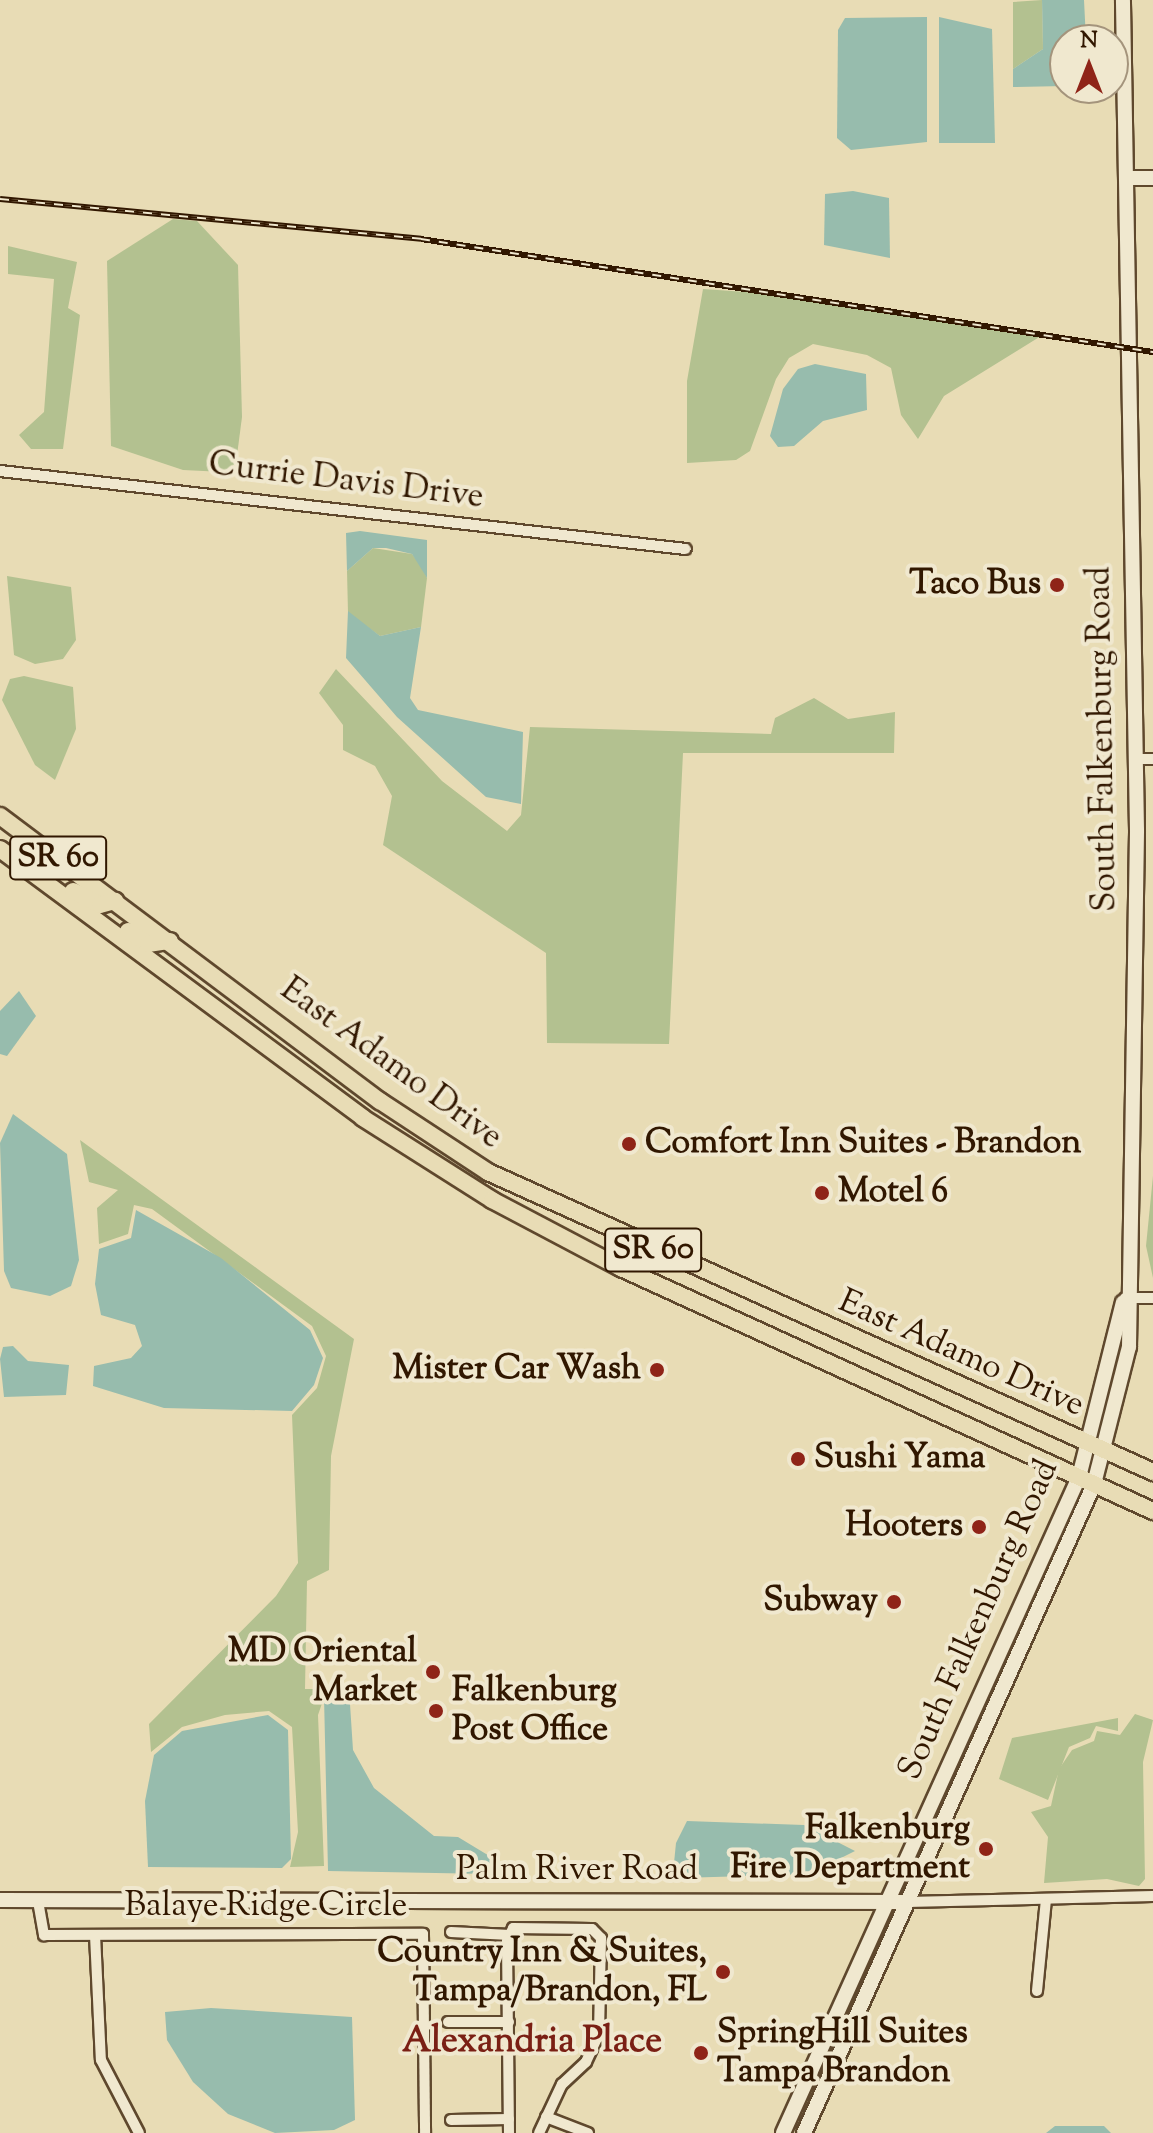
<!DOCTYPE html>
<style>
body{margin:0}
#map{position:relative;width:1153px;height:2133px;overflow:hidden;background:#e8dcb5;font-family:"Sorts Mill Goudy",serif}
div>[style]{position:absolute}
.green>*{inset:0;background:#b3c190}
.water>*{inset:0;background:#97bcad}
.roads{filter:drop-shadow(2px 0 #5f482d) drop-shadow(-2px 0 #5f482d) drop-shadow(0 2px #5f482d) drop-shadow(0 -2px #5f482d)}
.street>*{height:10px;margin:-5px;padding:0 5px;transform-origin:5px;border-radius:5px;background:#f0e8cf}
.secondary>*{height:14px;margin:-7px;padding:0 7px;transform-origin:7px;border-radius:7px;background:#f0e8cf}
.primary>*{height:16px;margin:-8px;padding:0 8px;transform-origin:8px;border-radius:8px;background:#e8dcb5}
.rail>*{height:6px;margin-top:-3px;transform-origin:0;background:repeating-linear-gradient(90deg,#f0e8cf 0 9px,#311700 0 18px);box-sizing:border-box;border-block:2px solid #311700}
.dots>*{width:22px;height:22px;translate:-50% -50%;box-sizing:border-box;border:4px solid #f0e8cf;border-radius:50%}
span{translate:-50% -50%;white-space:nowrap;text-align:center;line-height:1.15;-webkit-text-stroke:8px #f0e8cf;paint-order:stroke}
.shield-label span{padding:2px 6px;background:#f0e8cf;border:2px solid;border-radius:6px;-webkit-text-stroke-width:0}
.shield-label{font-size:32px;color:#311700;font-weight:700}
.street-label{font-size:34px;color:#311700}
.poi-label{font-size:34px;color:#311700;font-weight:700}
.right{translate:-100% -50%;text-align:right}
.left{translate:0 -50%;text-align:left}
.neighbourhood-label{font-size:36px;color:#7a1f14;font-weight:700}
.north{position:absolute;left:1049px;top:24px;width:80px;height:80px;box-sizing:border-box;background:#f0e8cf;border:2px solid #a4947c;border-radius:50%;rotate:0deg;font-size:22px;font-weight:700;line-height:32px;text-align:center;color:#311700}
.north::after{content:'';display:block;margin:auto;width:28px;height:36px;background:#8f2418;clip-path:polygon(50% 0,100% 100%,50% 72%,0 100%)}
</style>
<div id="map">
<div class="green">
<i style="clip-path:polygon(1042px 0,1043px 49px,1013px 69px,1013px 2px)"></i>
<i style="clip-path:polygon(173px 219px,197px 221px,238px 265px,242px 417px,236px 463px,224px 472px,183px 470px,111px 446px,107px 261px)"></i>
<i style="clip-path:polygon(8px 246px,77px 262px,68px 308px,80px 315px,63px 449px,31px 449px,19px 435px,44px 412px,54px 279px,8px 274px)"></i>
<i style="clip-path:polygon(703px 289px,803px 296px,1041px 336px,944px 396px,918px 439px,901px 415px,891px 368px,867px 355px,813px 344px,789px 358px,776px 379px,750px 451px,736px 460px,687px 463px,687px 381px)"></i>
<i style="clip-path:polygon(373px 548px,412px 554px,421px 565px,427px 578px,421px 627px,380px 636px,348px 613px,347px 571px)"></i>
<i style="clip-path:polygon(7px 576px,71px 587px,76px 640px,63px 659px,35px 664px,14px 655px)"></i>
<i style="clip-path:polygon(336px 669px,442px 781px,507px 831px,521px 815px,530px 727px,771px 734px,775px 718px,814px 698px,848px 719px,895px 712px,894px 753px,683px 753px,669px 1044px,547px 1043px,546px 953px,383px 845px,392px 796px,375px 766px,343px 750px,343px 725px,319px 693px)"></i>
<i style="clip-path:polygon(24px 676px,73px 687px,76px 729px,55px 780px,35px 765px,2px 700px,10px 679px)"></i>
<i style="clip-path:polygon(80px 1140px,354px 1339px,331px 1456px,329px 1570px,307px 1581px,305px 1689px,327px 1689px,318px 1715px,324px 1866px,290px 1867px,298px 1832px,292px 1727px,269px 1711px,225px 1715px,182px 1727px,151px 1752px,149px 1724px,276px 1596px,298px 1563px,292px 1415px,317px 1388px,326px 1356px,312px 1326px,152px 1209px,134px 1205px,128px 1234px,99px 1244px,97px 1208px,118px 1190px,89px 1182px)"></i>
<i style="clip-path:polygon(1153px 1176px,1153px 1278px,1146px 1246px)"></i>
<i style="clip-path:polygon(1135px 1714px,1153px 1720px,1143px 1762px,1145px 1879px,1139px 1886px,1107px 1879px,1044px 1883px,1048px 1837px,1031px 1812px,1051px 1806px,1059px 1769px,1072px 1750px,1094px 1741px,1097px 1731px,1120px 1735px)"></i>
<i style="clip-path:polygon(1118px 1718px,1118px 1731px,1096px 1726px,1090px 1738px,1069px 1747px,1048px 1800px,999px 1779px,1012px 1738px)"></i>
</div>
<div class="water">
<i style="clip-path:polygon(1042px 0,1084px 0,1086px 40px,1065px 40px,1065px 86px,1013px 87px,1013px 69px,1043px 49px)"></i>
<i style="clip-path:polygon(927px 17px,927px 142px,851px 150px,837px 138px,838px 30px,845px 18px)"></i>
<i style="clip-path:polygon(939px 17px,992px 29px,995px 143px,939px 143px)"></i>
<i style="clip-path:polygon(853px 191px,889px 198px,890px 258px,824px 245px,825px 194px)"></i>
<i style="clip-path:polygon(815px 364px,866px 374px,867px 410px,823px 421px,794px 446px,778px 447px,770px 436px,783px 389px,798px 369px)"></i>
<i style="clip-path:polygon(360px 531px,427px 540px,427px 578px,412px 554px,386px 548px,373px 548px,347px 571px,346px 533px)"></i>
<i style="clip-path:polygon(348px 611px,380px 636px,421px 627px,410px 698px,418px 710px,523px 732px,521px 804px,486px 797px,397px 717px,346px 658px)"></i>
<i style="clip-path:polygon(19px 991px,36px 1016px,7px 1056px,0 1054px,0 1011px)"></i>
<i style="clip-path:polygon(13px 1114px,67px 1154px,79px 1260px,71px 1286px,50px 1296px,11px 1288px,4px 1271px,0 1143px)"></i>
<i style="clip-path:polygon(136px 1210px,221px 1258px,310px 1330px,323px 1358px,314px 1385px,292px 1411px,164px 1408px,93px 1386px,94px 1366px,131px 1358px,142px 1346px,135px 1325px,101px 1315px,95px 1284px,99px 1249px,131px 1238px)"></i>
<i style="clip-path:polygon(13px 1346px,28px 1361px,69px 1365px,66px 1395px,4px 1397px,0 1359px,3px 1347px)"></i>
<i style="clip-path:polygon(324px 1697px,350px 1704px,353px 1750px,374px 1788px,434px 1836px,458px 1837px,491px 1857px,489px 1874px,328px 1871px)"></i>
<i style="clip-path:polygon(268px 1715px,288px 1730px,291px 1859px,282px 1868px,148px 1867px,145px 1801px,154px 1755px,182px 1731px)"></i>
<i style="clip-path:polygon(687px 1821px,804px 1825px,855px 1851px,809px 1874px,680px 1878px,673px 1873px,676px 1843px)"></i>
<i style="clip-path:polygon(211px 2008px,352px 2017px,355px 2120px,334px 2130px,275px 2133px,228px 2114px,193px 2082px,167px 2040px,165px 2012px)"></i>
<i style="clip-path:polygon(1055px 2126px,1104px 2126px,1111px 2133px,1046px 2133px)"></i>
</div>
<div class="roads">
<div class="street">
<i style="left:0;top:471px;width:690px;rotate:6.49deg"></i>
<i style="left:1135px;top:759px;width:18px"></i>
<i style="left:1125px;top:1298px;width:28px"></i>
<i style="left:38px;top:1901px;width:35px;rotate:80deg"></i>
<i style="left:44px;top:1935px;width:379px;rotate:-0.2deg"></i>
<i style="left:423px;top:1934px;width:199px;rotate:89.4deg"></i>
<i style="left:907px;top:1902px;width:246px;rotate:-1.4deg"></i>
<i style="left:451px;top:1932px;width:59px;rotate:2.9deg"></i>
<i style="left:95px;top:1935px;width:125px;rotate:87.3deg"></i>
<i style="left:101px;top:2060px;width:82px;rotate:62.5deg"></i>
<i style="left:1037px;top:1991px;width:92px;rotate:-84.4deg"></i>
<i style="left:448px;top:2022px;width:61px"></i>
<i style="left:546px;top:2117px;width:45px;rotate:20.9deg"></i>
<i style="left:451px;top:2120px;width:58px;rotate:-1deg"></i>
<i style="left:509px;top:2133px;width:192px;rotate:-90.6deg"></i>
<i style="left:507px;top:1941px;width:14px;rotate:-65deg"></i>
<i style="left:513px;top:1928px;width:79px;rotate:0.7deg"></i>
<i style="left:592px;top:1929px;width:13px;rotate:45deg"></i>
<i style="left:601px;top:1938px;width:96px;rotate:91.2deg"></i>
<i style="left:599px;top:2034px;width:31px;rotate:115deg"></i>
<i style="left:586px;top:2062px;width:33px;rotate:137deg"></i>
<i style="left:562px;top:2084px;width:54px;rotate:115.1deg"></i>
</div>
<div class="secondary">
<i style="left:1128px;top:178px;width:25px"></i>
<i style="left:0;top:1900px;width:907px;rotate:0.13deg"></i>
<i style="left:783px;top:2133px;width:720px;rotate:-65.71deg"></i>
<i style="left:1079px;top:1477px;width:180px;rotate:-75.9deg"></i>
<i style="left:804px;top:2133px;width:711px;rotate:-65.92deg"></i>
<i style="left:1094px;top:1484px;width:141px;rotate:-75.7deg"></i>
<i style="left:1129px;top:1347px;width:517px;rotate:-89.11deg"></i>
<i style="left:1137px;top:830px;width:830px;rotate:-90.97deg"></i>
</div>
<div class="primary">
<i style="left:0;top:816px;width:475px;rotate:36.9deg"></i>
<i style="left:380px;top:1101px;width:129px;rotate:33.3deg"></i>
<i style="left:488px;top:1172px;width:730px;rotate:24.28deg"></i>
<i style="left:0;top:849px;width:452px;rotate:36.5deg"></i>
<i style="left:363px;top:1118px;width:153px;rotate:32.4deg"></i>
<i style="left:492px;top:1200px;width:146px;rotate:27.8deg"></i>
<i style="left:621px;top:1268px;width:585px;rotate:24.55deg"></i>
<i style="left:73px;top:891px;width:30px;rotate:27deg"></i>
<i style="left:100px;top:905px;width:16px;rotate:-15deg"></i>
<i style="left:128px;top:931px;width:24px;rotate:33deg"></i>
<i style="left:148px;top:944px;width:22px;rotate:-8deg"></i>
</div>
</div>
<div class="rail">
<i style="left:0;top:199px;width:423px;rotate:5.4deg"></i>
<i style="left:421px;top:239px;width:741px;rotate:8.78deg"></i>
</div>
<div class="dots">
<i style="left:1057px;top:585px;background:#8f2418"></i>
<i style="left:629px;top:1144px;background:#8f2418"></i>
<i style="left:822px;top:1193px;background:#8f2418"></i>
<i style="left:657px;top:1370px;background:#8f2418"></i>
<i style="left:798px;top:1459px;background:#8f2418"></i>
<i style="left:979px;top:1527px;background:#8f2418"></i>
<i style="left:894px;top:1602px;background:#8f2418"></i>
<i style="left:433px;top:1672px;background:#8f2418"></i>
<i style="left:436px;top:1711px;background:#8f2418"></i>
<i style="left:986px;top:1849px;background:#8f2418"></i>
<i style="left:723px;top:1972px;background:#8f2418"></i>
<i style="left:701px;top:2053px;background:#8f2418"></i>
</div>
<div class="shield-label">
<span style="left:58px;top:858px">SR 60</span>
<span style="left:653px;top:1250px">SR 60</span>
</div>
<div class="street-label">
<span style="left:346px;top:481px;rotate:7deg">Currie Davis Drive</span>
<span style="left:1103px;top:739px;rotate:-91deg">South Falkenburg Road</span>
<span style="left:391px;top:1064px;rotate:36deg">East Adamo Drive</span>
<span style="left:961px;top:1354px;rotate:24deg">East Adamo Drive</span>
<span style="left:979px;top:1620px;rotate:-66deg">South Falkenburg Road</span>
<span style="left:577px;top:1871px">Palm River Road</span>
<span style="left:266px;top:1907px">Balaye Ridge Circle</span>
</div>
<div class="poi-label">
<span class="right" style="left:1041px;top:585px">Taco Bus</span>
<span class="left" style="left:645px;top:1144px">Comfort Inn Suites - Brandon</span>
<span class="left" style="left:838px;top:1193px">Motel 6</span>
<span class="right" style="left:641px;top:1370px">Mister Car Wash</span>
<span class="left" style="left:814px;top:1459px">Sushi Yama</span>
<span class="right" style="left:963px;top:1527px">Hooters</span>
<span class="right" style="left:878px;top:1602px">Subway</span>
<span class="right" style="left:417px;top:1672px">MD Oriental<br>Market</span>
<span class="left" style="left:452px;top:1711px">Falkenburg<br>Post Office</span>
<span class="right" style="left:970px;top:1849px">Falkenburg<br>Fire Department</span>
<span class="right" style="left:707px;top:1972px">Country Inn &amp; Suites,<br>Tampa/Brandon, FL</span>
<span class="left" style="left:717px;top:2053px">SpringHill Suites<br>Tampa Brandon</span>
</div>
<div class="neighbourhood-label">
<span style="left:532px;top:2043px">Alexandria Place</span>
</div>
<div class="north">N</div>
</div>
